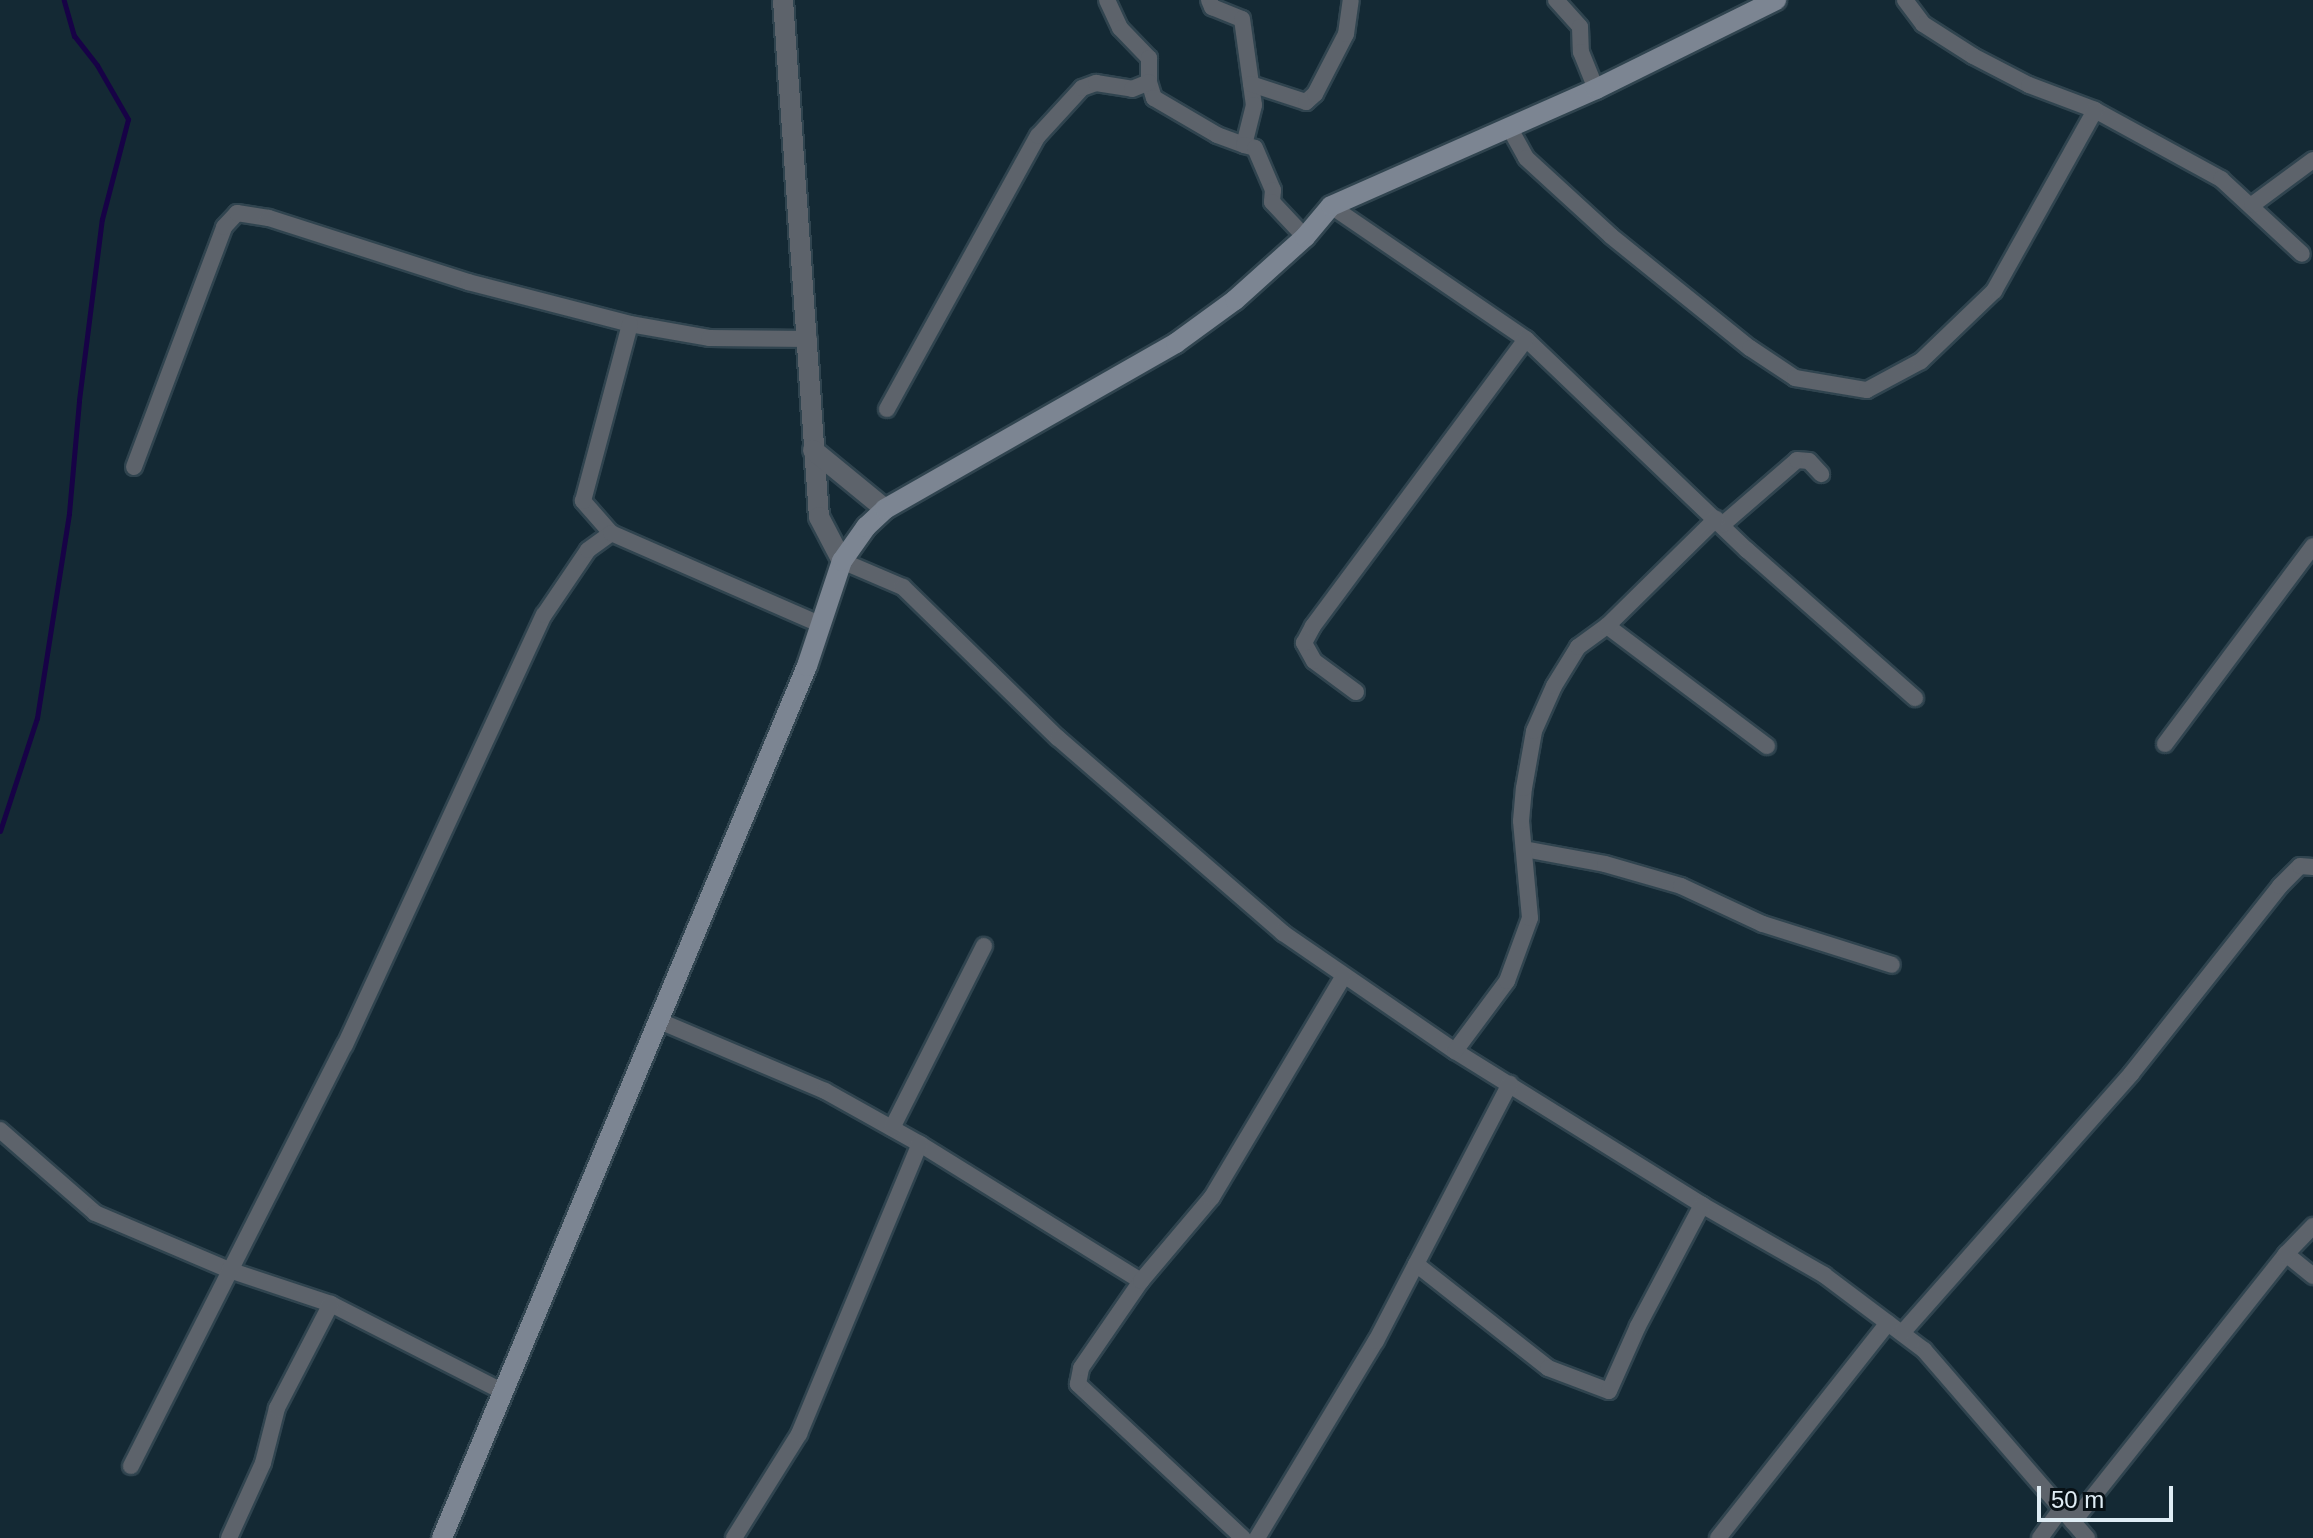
<!DOCTYPE html>
<style>
body{margin:0}
#map{position:relative;width:2313px;height:1538px;overflow:hidden;background:#142934;font-family:Helvetica,sans-serif}
div>[style]{position:absolute}
.stream>*{height:5px;margin:-2.5px;padding:0 2.5px;transform-origin:2.5px;border-radius:2.5px;background:#170246}
.roads{filter:drop-shadow(2px 0 #30444f) drop-shadow(-2px 0 #30444f) drop-shadow(0 2px #30444f) drop-shadow(0 -2px #30444f)}
.minor>*{height:16px;margin:-8px;padding:0 8px;transform-origin:8px;border-radius:8px;background:#5d636b}
.tertiary>*{height:20px;margin:-10px;padding:0 10px;transform-origin:10px;border-radius:10px;background:#5d636b}
.secondary>*{height:20px;margin:-10px;padding:0 10px;transform-origin:10px;border-radius:10px;background:#7c8592}
span{translate:-50% -50%;white-space:nowrap;text-align:center;line-height:1.15;-webkit-text-stroke:6px #081116;paint-order:stroke}
.scale{position:absolute;left:2037px;top:1486px;width:136px;height:36px;box-sizing:border-box;border:4px solid #dfecf4;border-top:0;padding-left:10px;font-size:24px;line-height:28px;white-space:nowrap;color:#dfecf4;-webkit-text-stroke:6px #081116;paint-order:stroke}
</style>
<div id="map">
<div class="stream">
<i style="left:0;top:831px;width:119px;rotate:-71.9deg"></i>
<i style="left:37px;top:718px;width:207px;rotate:-81.1deg"></i>
<i style="left:69px;top:513px;width:113px;rotate:-84.9deg"></i>
<i style="left:79px;top:400px;width:182px;rotate:-82.8deg"></i>
<i style="left:102px;top:219px;width:103px;rotate:-75.4deg"></i>
<i style="left:128px;top:119px;width:62px;rotate:-119.9deg"></i>
<i style="left:97px;top:65px;width:37px;rotate:-128deg"></i>
<i style="left:74px;top:36px;width:37px;rotate:-106deg"></i>
</div>
<div class="roads">
<div class="minor">
<i style="left:1107px;top:0;width:31px;rotate:65deg"></i>
<i style="left:1120px;top:28px;width:42px;rotate:46deg"></i>
<i style="left:1149px;top:58px;width:24px;rotate:90deg"></i>
<i style="left:1149px;top:82px;width:17px;rotate:73deg"></i>
<i style="left:1154px;top:98px;width:73px;rotate:30.4deg"></i>
<i style="left:1217px;top:135px;width:29px;rotate:20deg"></i>
<i style="left:1209px;top:0;width:8px;rotate:67deg"></i>
<i style="left:1212px;top:7px;width:32px;rotate:22deg"></i>
<i style="left:1242px;top:19px;width:87px;rotate:82.1deg"></i>
<i style="left:1254px;top:105px;width:41px;rotate:104deg"></i>
<i style="left:1244px;top:145px;width:11px;rotate:15deg"></i>
<i style="left:1255px;top:148px;width:46px;rotate:66.8deg"></i>
<i style="left:1273px;top:190px;width:12px;rotate:95deg"></i>
<i style="left:1272px;top:202px;width:48px;rotate:46.7deg"></i>
<i style="left:1556px;top:0;width:36px;rotate:48deg"></i>
<i style="left:1580px;top:27px;width:25px;rotate:88deg"></i>
<i style="left:1581px;top:52px;width:40px;rotate:68deg"></i>
<i style="left:1905px;top:0;width:30px;rotate:53deg"></i>
<i style="left:1923px;top:24px;width:59px;rotate:32.6deg"></i>
<i style="left:1973px;top:56px;width:63px;rotate:27.4deg"></i>
<i style="left:2029px;top:85px;width:71px;rotate:20.7deg"></i>
<i style="left:2095px;top:110px;width:144px;rotate:28.7deg"></i>
<i style="left:2221px;top:179px;width:110px;rotate:42.8deg"></i>
<i style="left:1251px;top:84px;width:58px;rotate:18.1deg"></i>
<i style="left:1306px;top:102px;width:12px;rotate:-42deg"></i>
<i style="left:1315px;top:94px;width:68px;rotate:-62.7deg"></i>
<i style="left:1346px;top:34px;width:34px;rotate:-82deg"></i>
<i style="left:1509px;top:127px;width:35px;rotate:61deg"></i>
<i style="left:1526px;top:158px;width:115px;rotate:42.5deg"></i>
<i style="left:1611px;top:236px;width:179px;rotate:38.9deg"></i>
<i style="left:1750px;top:348px;width:54px;rotate:33.7deg"></i>
<i style="left:1795px;top:378px;width:73px;rotate:9.5deg"></i>
<i style="left:1867px;top:390px;width:61px;rotate:-28.2deg"></i>
<i style="left:1921px;top:361px;width:101px;rotate:-43.8deg"></i>
<i style="left:1994px;top:291px;width:207px;rotate:-60.8deg"></i>
<i style="left:2252px;top:205px;width:76px;rotate:-36.4deg"></i>
<i style="left:1331px;top:206px;width:236px;rotate:34.3deg"></i>
<i style="left:1526px;top:339px;width:306px;rotate:43.7deg"></i>
<i style="left:1747px;top:550px;width:224px;rotate:41.4deg"></i>
<i style="left:887px;top:409px;width:312px;rotate:-61.1deg"></i>
<i style="left:1038px;top:136px;width:65px;rotate:-47.5deg"></i>
<i style="left:1082px;top:88px;width:15px;rotate:-20deg"></i>
<i style="left:1096px;top:83px;width:36px;rotate:9deg"></i>
<i style="left:1132px;top:89px;width:18px;rotate:-22deg"></i>
<i style="left:134px;top:467px;width:256px;rotate:-69.4deg"></i>
<i style="left:224px;top:227px;width:19px;rotate:-47deg"></i>
<i style="left:237px;top:213px;width:32px;rotate:9deg"></i>
<i style="left:269px;top:218px;width:209px;rotate:17.8deg"></i>
<i style="left:468px;top:282px;width:167px;rotate:14.5deg"></i>
<i style="left:630px;top:324px;width:80px;rotate:10deg"></i>
<i style="left:709px;top:338px;width:100px;rotate:0.6deg"></i>
<i style="left:1722px;top:525px;width:99px;rotate:-40.9deg"></i>
<i style="left:1797px;top:460px;width:12px;rotate:5deg"></i>
<i style="left:1809px;top:461px;width:18px;rotate:47deg"></i>
<i style="left:611px;top:533px;width:43px;rotate:-131.2deg"></i>
<i style="left:583px;top:501px;width:183px;rotate:-75.1deg"></i>
<i style="left:842px;top:561px;width:66px;rotate:23.1deg"></i>
<i style="left:903px;top:587px;width:216px;rotate:44.3deg"></i>
<i style="left:1058px;top:738px;width:298px;rotate:40.9deg"></i>
<i style="left:1283px;top:933px;width:209px;rotate:34.5deg"></i>
<i style="left:1455px;top:1051px;width:291px;rotate:31.9deg"></i>
<i style="left:1702px;top:1205px;width:141px;rotate:29.8deg"></i>
<i style="left:1824px;top:1275px;width:125px;rotate:36.9deg"></i>
<i style="left:1924px;top:1350px;width:249px;rotate:49.1deg"></i>
<i style="left:1607px;top:626px;width:200px;rotate:36.9deg"></i>
<i style="left:1356px;top:692px;width:52px;rotate:-143.6deg"></i>
<i style="left:1314px;top:661px;width:21px;rotate:-119deg"></i>
<i style="left:1304px;top:643px;width:19px;rotate:-62deg"></i>
<i style="left:1313px;top:626px;width:357px;rotate:-53.4deg"></i>
<i style="left:2165px;top:744px;width:247px;rotate:-53.2deg"></i>
<i style="left:1524px;top:849px;width:82px;rotate:10.5deg"></i>
<i style="left:1605px;top:864px;width:79px;rotate:16.1deg"></i>
<i style="left:1681px;top:886px;width:90px;rotate:24.9deg"></i>
<i style="left:1763px;top:924px;width:135px;rotate:17.6deg"></i>
<i style="left:657px;top:1020px;width:182px;rotate:22.9deg"></i>
<i style="left:825px;top:1091px;width:109px;rotate:29.2deg"></i>
<i style="left:920px;top:1144px;width:260px;rotate:31.8deg"></i>
<i style="left:1455px;top:1051px;width:87px;rotate:-53.4deg"></i>
<i style="left:1507px;top:981px;width:67px;rotate:-69.9deg"></i>
<i style="left:1530px;top:918px;width:97px;rotate:-95.3deg"></i>
<i style="left:1521px;top:821px;width:33px;rotate:-85deg"></i>
<i style="left:1524px;top:788px;width:58px;rotate:-80deg"></i>
<i style="left:1534px;top:731px;width:49px;rotate:-66deg"></i>
<i style="left:1554px;top:686px;width:46px;rotate:-58.4deg"></i>
<i style="left:1578px;top:647px;width:36px;rotate:-36deg"></i>
<i style="left:1607px;top:626px;width:153px;rotate:-44.5deg"></i>
<i style="left:892px;top:1128px;width:204px;rotate:-63.2deg"></i>
<i style="left:0;top:1130px;width:126px;rotate:41.1deg"></i>
<i style="left:95px;top:1213px;width:146px;rotate:23deg"></i>
<i style="left:229px;top:1270px;width:108px;rotate:18.4deg"></i>
<i style="left:331px;top:1304px;width:192px;rotate:27deg"></i>
<i style="left:2286px;top:1254px;width:35px;rotate:39deg"></i>
<i style="left:1416px;top:1264px;width:168px;rotate:38.2deg"></i>
<i style="left:1548px;top:1368px;width:65px;rotate:20.7deg"></i>
<i style="left:1609px;top:1391px;width:71px;rotate:-66deg"></i>
<i style="left:1638px;top:1326px;width:137px;rotate:-62.1deg"></i>
<i style="left:1902px;top:1333px;width:346px;rotate:-48.5deg"></i>
<i style="left:2131px;top:1074px;width:240px;rotate:-51.6deg"></i>
<i style="left:2280px;top:886px;width:28px;rotate:-45deg"></i>
<i style="left:2300px;top:866px;width:13px;rotate:4deg"></i>
<i style="left:131px;top:1466px;width:472px;rotate:-63.1deg"></i>
<i style="left:345px;top:1045px;width:474px;rotate:-65.2deg"></i>
<i style="left:544px;top:615px;width:78px;rotate:-55.9deg"></i>
<i style="left:588px;top:550px;width:29px;rotate:-36deg"></i>
<i style="left:611px;top:533px;width:227px;rotate:23.6deg"></i>
<i style="left:2073px;top:1522px;width:342px;rotate:-51.5deg"></i>
<i style="left:2286px;top:1254px;width:39px;rotate:-46deg"></i>
<i style="left:229px;top:1538px;width:82px;rotate:-65.6deg"></i>
<i style="left:263px;top:1463px;width:57px;rotate:-75.7deg"></i>
<i style="left:277px;top:1408px;width:117px;rotate:-62.6deg"></i>
<i style="left:734px;top:1538px;width:123px;rotate:-58deg"></i>
<i style="left:799px;top:1434px;width:314px;rotate:-67.4deg"></i>
<i style="left:1243px;top:1538px;width:226px;rotate:-137deg"></i>
<i style="left:1078px;top:1384px;width:16px;rotate:-79deg"></i>
<i style="left:1081px;top:1368px;width:106px;rotate:-55.4deg"></i>
<i style="left:1141px;top:1281px;width:110px;rotate:-49.8deg"></i>
<i style="left:1212px;top:1197px;width:257px;rotate:-59.2deg"></i>
<i style="left:1257px;top:1538px;width:230px;rotate:-58.9deg"></i>
<i style="left:1376px;top:1341px;width:290px;rotate:-62.5deg"></i>
<i style="left:1718px;top:1538px;width:274px;rotate:-51.7deg"></i>
<i style="left:2040px;top:1538px;width:37px;rotate:-54deg"></i>
</div>
<div class="tertiary">
<i style="left:783px;top:0;width:518px;rotate:86.02deg"></i>
<i style="left:819px;top:517px;width:50px;rotate:62.4deg"></i>
<i style="left:813px;top:450px;width:93px;rotate:39.3deg"></i>
</div>
<div class="secondary">
<i style="left:442px;top:1538px;width:945px;rotate:-67.29deg"></i>
<i style="left:807px;top:666px;width:111px;rotate:-71.6deg"></i>
<i style="left:842px;top:561px;width:42px;rotate:-54.8deg"></i>
<i style="left:866px;top:527px;width:26px;rotate:-43deg"></i>
<i style="left:885px;top:509px;width:335px;rotate:-29.7deg"></i>
<i style="left:1176px;top:343px;width:73px;rotate:-36.1deg"></i>
<i style="left:1235px;top:300px;width:94px;rotate:-42deg"></i>
<i style="left:1305px;top:237px;width:40px;rotate:-50deg"></i>
<i style="left:1331px;top:206px;width:290px;rotate:-23.8deg"></i>
<i style="left:1596px;top:89px;width:201px;rotate:-26.3deg"></i>
</div>
</div>
<div class="scale">50 m</div>
</div>
